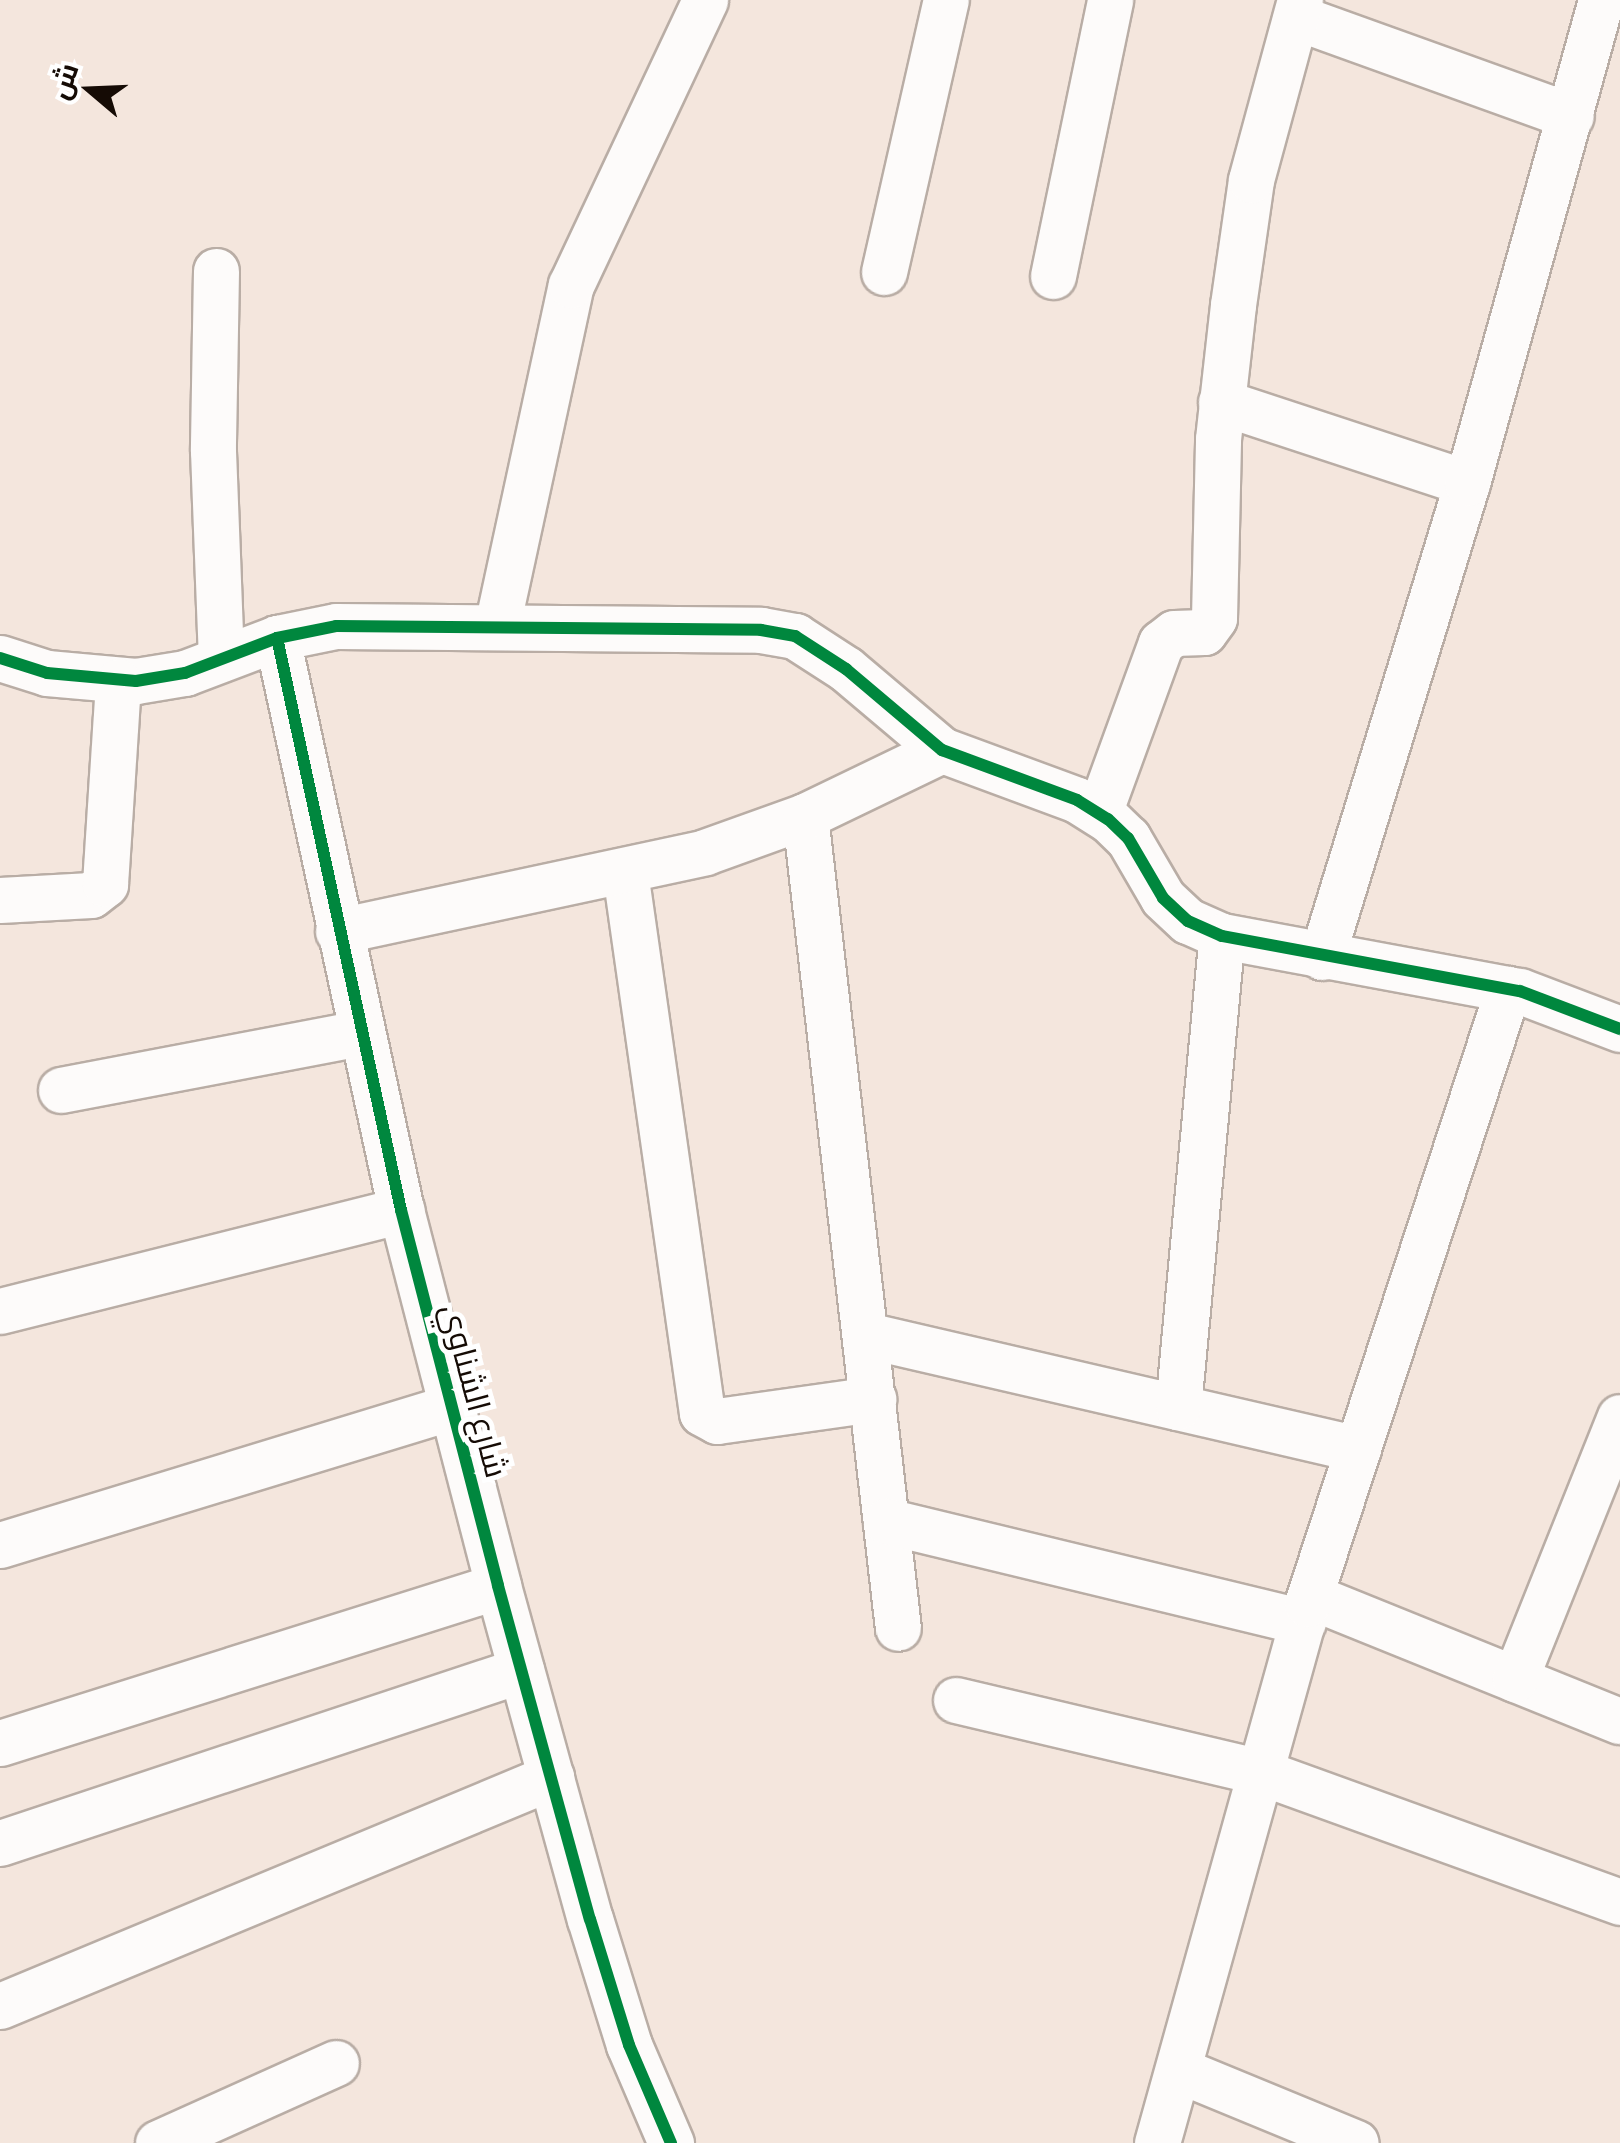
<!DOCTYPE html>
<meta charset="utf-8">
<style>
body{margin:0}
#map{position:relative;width:1620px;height:2143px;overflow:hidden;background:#f4e6dd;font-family:Literata,Cairo,serif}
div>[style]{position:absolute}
.roads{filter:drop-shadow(2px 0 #b9ada5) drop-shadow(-2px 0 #b9ada5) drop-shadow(0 2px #b9ada5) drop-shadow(0 -2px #b9ada5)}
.street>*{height:45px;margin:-22.5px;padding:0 22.5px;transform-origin:22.5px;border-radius:22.5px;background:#fdfbfa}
.cycleway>*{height:12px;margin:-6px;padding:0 6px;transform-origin:6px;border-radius:6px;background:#00873e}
span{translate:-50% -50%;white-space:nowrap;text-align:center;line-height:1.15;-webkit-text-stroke:10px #fff;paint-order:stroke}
.street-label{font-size:32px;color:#150b05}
.north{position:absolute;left:40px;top:40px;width:100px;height:100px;-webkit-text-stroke:8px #fff;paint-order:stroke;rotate:289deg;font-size:28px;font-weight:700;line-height:40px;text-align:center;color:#150b05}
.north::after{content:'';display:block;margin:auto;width:35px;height:45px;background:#150b05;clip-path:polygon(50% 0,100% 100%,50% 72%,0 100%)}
</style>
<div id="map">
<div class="roads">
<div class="street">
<i style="left:1296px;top:17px;width:292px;rotate:19.8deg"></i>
<i style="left:216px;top:271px;width:180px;rotate:91deg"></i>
<i style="left:213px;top:451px;width:208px;rotate:87.8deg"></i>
<i style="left:884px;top:272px;width:279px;rotate:-77.2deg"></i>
<i style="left:1053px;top:276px;width:282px;rotate:-78.3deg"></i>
<i style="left:1221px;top:402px;width:259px;rotate:18.2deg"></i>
<i style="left:497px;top:626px;width:349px;rotate:-77.8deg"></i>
<i style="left:571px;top:285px;width:315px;rotate:-64.8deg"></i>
<i style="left:277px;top:638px;width:585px;rotate:77.77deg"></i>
<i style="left:401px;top:1210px;width:388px;rotate:75.5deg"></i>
<i style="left:498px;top:1586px;width:345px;rotate:74.6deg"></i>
<i style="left:590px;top:1919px;width:132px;rotate:72.8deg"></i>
<i style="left:629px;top:2045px;width:107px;rotate:66.8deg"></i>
<i style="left:0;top:658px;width:49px;rotate:17.7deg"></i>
<i style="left:47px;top:673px;width:89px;rotate:5.1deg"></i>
<i style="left:136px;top:681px;width:50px;rotate:-9.3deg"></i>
<i style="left:185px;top:673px;width:98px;rotate:-20.8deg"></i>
<i style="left:277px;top:638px;width:60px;rotate:-11.5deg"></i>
<i style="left:336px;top:626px;width:425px;rotate:0.5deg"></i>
<i style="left:761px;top:630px;width:35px;rotate:10deg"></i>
<i style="left:795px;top:636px;width:61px;rotate:32.9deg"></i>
<i style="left:846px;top:669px;width:126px;rotate:40.2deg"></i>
<i style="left:942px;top:750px;width:144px;rotate:20.3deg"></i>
<i style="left:1077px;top:800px;width:36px;rotate:32deg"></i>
<i style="left:1108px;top:819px;width:28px;rotate:44deg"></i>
<i style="left:1128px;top:838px;width:69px;rotate:59.7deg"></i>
<i style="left:1163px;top:898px;width:34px;rotate:43deg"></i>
<i style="left:1188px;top:921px;width:37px;rotate:24deg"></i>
<i style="left:1222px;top:936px;width:303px;rotate:10.5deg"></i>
<i style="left:1520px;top:991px;width:107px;rotate:20.8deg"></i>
<i style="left:1099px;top:813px;width:181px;rotate:-70deg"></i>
<i style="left:1161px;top:643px;width:16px;rotate:-38deg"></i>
<i style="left:1174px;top:633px;width:30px;rotate:-2deg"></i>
<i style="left:1204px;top:632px;width:17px;rotate:-54deg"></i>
<i style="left:1214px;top:618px;width:179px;rotate:-88.7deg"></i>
<i style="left:1218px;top:439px;width:135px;rotate:-83.6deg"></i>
<i style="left:1233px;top:305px;width:126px;rotate:-81.8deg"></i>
<i style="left:1251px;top:180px;width:187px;rotate:-74.8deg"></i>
<i style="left:805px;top:816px;width:817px;rotate:83.47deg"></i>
<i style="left:625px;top:872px;width:546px;rotate:81.9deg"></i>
<i style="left:702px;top:1413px;width:17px;rotate:28deg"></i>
<i style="left:717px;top:1421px;width:158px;rotate:-8deg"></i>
<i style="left:0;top:900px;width:91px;rotate:-3.1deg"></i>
<i style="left:91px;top:895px;width:18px;rotate:-38deg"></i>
<i style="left:105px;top:884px;width:203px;rotate:-86.3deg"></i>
<i style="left:338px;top:931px;width:375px;rotate:-12.1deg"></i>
<i style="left:705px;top:852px;width:106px;rotate:-19.8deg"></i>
<i style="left:805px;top:816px;width:152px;rotate:-25.7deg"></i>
<i style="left:1322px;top:957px;width:496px;rotate:-73deg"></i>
<i style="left:1467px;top:483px;width:501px;rotate:-74.49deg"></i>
<i style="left:61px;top:1090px;width:304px;rotate:-10.8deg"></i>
<i style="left:0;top:1311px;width:414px;rotate:-14.1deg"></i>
<i style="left:866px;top:1335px;width:505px;rotate:13.05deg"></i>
<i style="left:1178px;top:1407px;width:473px;rotate:-84.7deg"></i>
<i style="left:886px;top:1521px;width:429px;rotate:13.6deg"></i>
<i style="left:0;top:1545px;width:475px;rotate:-17deg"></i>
<i style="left:1310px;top:1596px;width:334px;rotate:22deg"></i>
<i style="left:1515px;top:1679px;width:282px;rotate:-68.2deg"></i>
<i style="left:956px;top:1700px;width:313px;rotate:13.3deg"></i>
<i style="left:1261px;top:1772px;width:382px;rotate:19.9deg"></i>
<i style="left:0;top:1743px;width:522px;rotate:-17.5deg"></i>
<i style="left:0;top:1843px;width:549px;rotate:-18.37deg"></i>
<i style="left:0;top:2006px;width:597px;rotate:-22.57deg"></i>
<i style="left:1179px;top:2070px;width:191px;rotate:22.4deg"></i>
<i style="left:158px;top:2143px;width:195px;rotate:-24.2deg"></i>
<i style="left:1157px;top:2143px;width:559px;rotate:-74.45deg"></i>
<i style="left:1307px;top:1604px;width:647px;rotate:-71.9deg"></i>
</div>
</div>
<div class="cycleway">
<i style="left:277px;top:638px;width:585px;rotate:77.77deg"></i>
<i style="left:401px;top:1210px;width:388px;rotate:75.5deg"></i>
<i style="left:498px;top:1586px;width:345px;rotate:74.6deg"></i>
<i style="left:590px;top:1919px;width:132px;rotate:72.8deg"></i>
<i style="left:629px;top:2045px;width:107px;rotate:66.8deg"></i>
<i style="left:0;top:658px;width:49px;rotate:17.7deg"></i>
<i style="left:47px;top:673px;width:89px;rotate:5.1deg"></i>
<i style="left:136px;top:681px;width:50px;rotate:-9.3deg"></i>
<i style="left:185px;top:673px;width:98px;rotate:-20.8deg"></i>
<i style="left:277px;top:638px;width:60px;rotate:-11.5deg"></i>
<i style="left:336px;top:626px;width:425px;rotate:0.5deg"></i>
<i style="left:761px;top:630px;width:35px;rotate:10deg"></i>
<i style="left:795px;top:636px;width:61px;rotate:32.9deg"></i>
<i style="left:846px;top:669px;width:126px;rotate:40.2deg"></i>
<i style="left:942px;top:750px;width:144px;rotate:20.3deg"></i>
<i style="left:1077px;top:800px;width:36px;rotate:32deg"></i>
<i style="left:1108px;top:819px;width:28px;rotate:44deg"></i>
<i style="left:1128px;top:838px;width:69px;rotate:59.7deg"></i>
<i style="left:1163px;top:898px;width:34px;rotate:43deg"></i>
<i style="left:1188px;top:921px;width:37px;rotate:24deg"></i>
<i style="left:1222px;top:936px;width:303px;rotate:10.5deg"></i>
<i style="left:1520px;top:991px;width:107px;rotate:20.8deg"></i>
</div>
<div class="street-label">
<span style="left:477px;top:1390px;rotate:75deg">شارع الشناوي</span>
</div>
<div class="north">ش</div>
</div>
